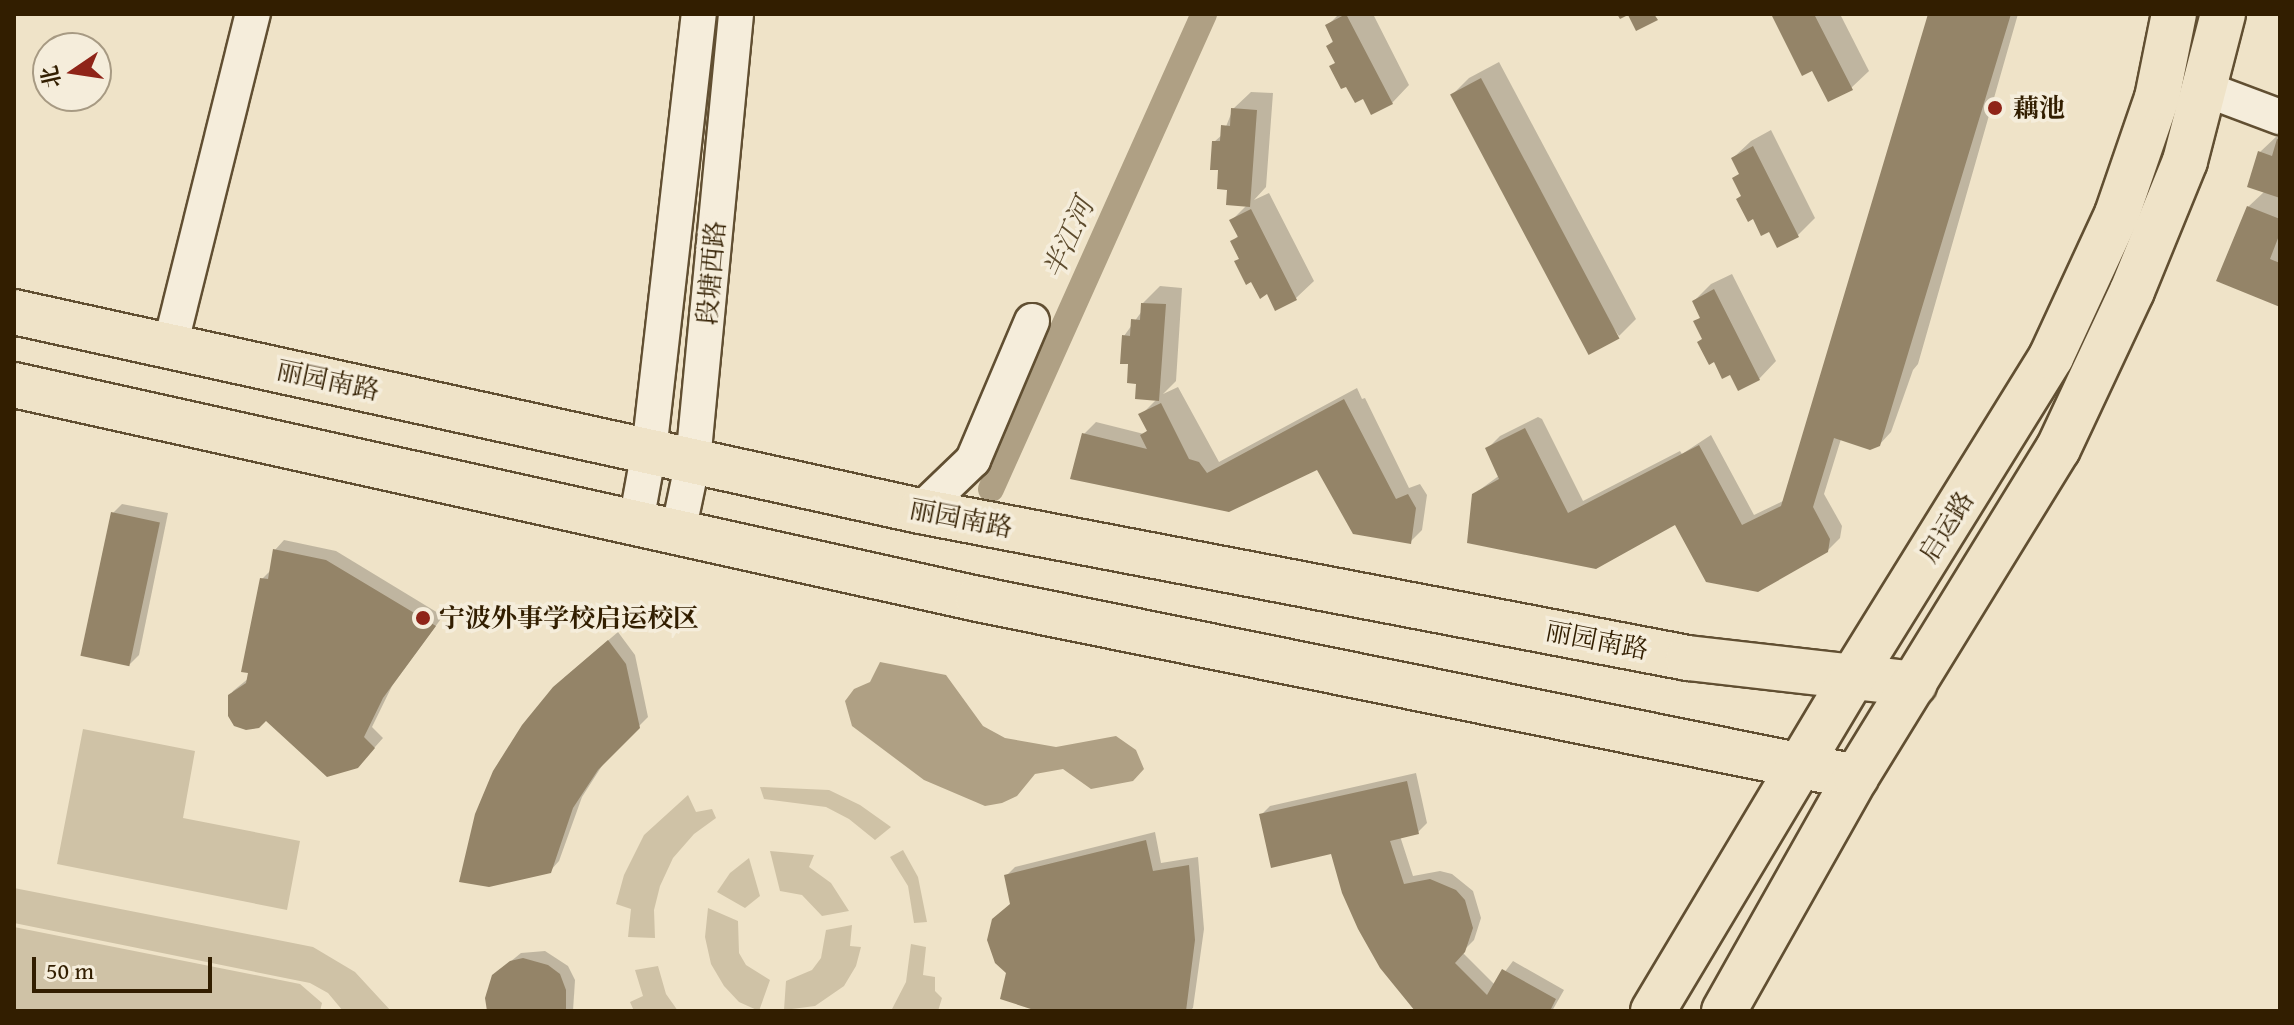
<!DOCTYPE html>
<meta charset="utf-8">
<style>
body{margin:0}
#map{position:relative;width:2294px;height:1025px;overflow:hidden;background:#efe3c8;font-family:"Gentium Book Plus","Noto Serif SC",serif}
div>[style]{position:absolute}
.green>*{inset:0;background:#cfc2a6}
.water>*{inset:0;background:#afa084}
.shadow>*{inset:0;background:#0003}
.canal>*{height:26px;margin:-13px;padding:0 13px;transform-origin:13px;border-radius:13px;background:#afa084}
.building>*{inset:0;background:#948468;transform-origin:0 0}
.roads{filter:drop-shadow(2px 0 #614f32) drop-shadow(-2px 0 #614f32) drop-shadow(0 2px #614f32) drop-shadow(0 -2px #614f32)}
.minor>*{height:34px;margin:-17px;padding:0 17px;transform-origin:17px;border-radius:17px;background:#f5eddb}
.major>*{height:44px;margin:-22px;padding:0 22px;transform-origin:22px;border-radius:22px;background:#efe3c8}
.dots>*{width:22px;height:22px;translate:-50% -50%;box-sizing:border-box;border:4px solid #f5eddb;border-radius:50%}
span{translate:-50% -50%;white-space:nowrap;text-align:center;line-height:1.15;-webkit-text-stroke:7px #f5eddb;paint-order:stroke}
.poi-label{font-size:26px;color:#321e00;font-weight:700}
.left{translate:0 -50%;text-align:left}
.street-label{font-size:26px;color:#321e00}
.water-label{font-size:28px;color:#5e4c2e;font-style:italic}
.frame{position:absolute;inset:0;border:16px solid #321e00;pointer-events:none}
.north{position:absolute;left:32px;top:32px;width:80px;height:80px;box-sizing:border-box;background:#f5eddb;border:2px solid #a79a83;border-radius:50%;rotate:257deg;font-size:22px;font-weight:700;line-height:32px;text-align:center;color:#321e00}
.north::after{content:'';display:block;margin:auto;width:28px;height:36px;background:#8f2418;clip-path:polygon(50% 0,100% 100%,50% 72%,0 100%)}
.scale{position:absolute;left:32px;top:957px;width:180px;height:36px;box-sizing:border-box;border:4px solid #321e00;border-top:0;padding-left:10px;font-size:24px;line-height:28px;white-space:nowrap;color:#321e00;-webkit-text-stroke:6px #f5eddb;paint-order:stroke}
</style>
<div id="map">
<div class="green">
<i style="clip-path:polygon(83px 729px,195px 751px,183px 818px,300px 841px,287px 910px,57px 864px)"></i>
<i style="clip-path:polygon(760px 787px,829px 790px,860px 805px,891px 827px,875px 840px,849px 819px,826px 807px,764px 799px)"></i>
<i style="clip-path:polygon(688px 795px,696px 812px,712px 809px,716px 818px,694px 834px,673px 858px,660px 886px,654px 910px,655px 938px,628px 937px,631px 909px,616px 904px,624px 875px,644px 835px)"></i>
<i style="clip-path:polygon(903px 850px,918px 877px,927px 922px,914px 923px,908px 886px,890px 857px)"></i>
<i style="clip-path:polygon(770px 851px,814px 855px,809px 867px,831px 883px,849px 911px,822px 916px,802px 895px,780px 891px)"></i>
<i style="clip-path:polygon(749px 858px,760px 896px,745px 908px,717px 892px,730px 873px)"></i>
<i style="clip-path:polygon(14px 888px,313px 947px,355px 972px,391px 1011px,343px 1011px,328px 993px,310px 983px,14px 923px)"></i>
<i style="clip-path:polygon(708px 908px,738px 921px,739px 953px,746px 965px,770px 980px,759px 1011px,739px 1002px,724px 986px,711px 964px,705px 937px)"></i>
<i style="clip-path:polygon(852px 925px,850px 946px,861px 947px,856px 966px,844px 986px,815px 1006px,784px 1010px,786px 981px,812px 970px,821px 958px,826px 930px)"></i>
<i style="clip-path:polygon(14px 927px,300px 984px,322px 1003px,320px 1011px,14px 1011px)"></i>
<i style="clip-path:polygon(911px 944px,926px 947px,923px 975px,935px 977px,935px 991px,942px 998px,938px 1011px,891px 1011px,906px 982px)"></i>
<i style="clip-path:polygon(658px 966px,666px 994px,678px 1011px,634px 1011px,630px 1002px,643px 996px,635px 970px)"></i>
</div>
<div class="water">
<i style="clip-path:polygon(880px 662px,946px 675px,983px 726px,1005px 738px,1056px 747px,1116px 736px,1136px 750px,1144px 769px,1133px 781px,1091px 789px,1063px 769px,1035px 774px,1017px 796px,1002px 803px,985px 806px,924px 780px,852px 726px,845px 701px,854px 689px,870px 682px)"></i>
</div>
<div class="shadow">
<i style="clip-path:polygon(1339px 14px,1373px 14px,1409px 85px,1392px 103px,1363px 97px,1336px 62px,1328px 46px,1334px 40px,1327px 26px)"></i>
<i style="clip-path:polygon(1777px 14px,1840px 14px,1869px 71px,1851px 88px,1813px 68px)"></i>
<i style="clip-path:polygon(1930px 14px,2018px 14px,1918px 364px,1913px 370px,1891px 432px,1879px 445px,1841px 439px,1824px 494px,1842px 526px,1840px 538px,1827px 551px,1676px 522px,1595px 567px,1474px 494px,1500px 475px,1488px 448px,1500px 436px,1538px 417px,1542px 419px,1583px 501px,1680px 451px,1682px 454px,1711px 435px,1754px 515px,1785px 500px)"></i>
<i style="clip-path:polygon(1499px 62px,1636px 319px,1619px 336px,1452px 95px,1469px 78px)"></i>
<i style="clip-path:polygon(1251px 92px,1273px 93px,1266px 187px,1254px 200px,1269px 193px,1314px 281px,1296px 298px,1276px 308px,1268px 292px,1236px 262px,1241px 257px,1233px 241px,1239px 235px,1231px 221px,1248px 204px,1229px 188px,1214px 142px,1223px 134px,1233px 109px)"></i>
<i style="clip-path:polygon(1771px 130px,1815px 218px,1798px 235px,1770px 229px,1743px 195px,1741px 172px,1733px 158px,1751px 141px)"></i>
<i style="clip-path:polygon(2278px 135px,2280px 136px,2280px 305px,2248px 207px,2265px 191px,2260px 152px)"></i>
<i style="clip-path:polygon(1732px 274px,1776px 361px,1759px 379px,1731px 372px,1696px 322px,1702px 316px,1694px 301px,1711px 284px)"></i>
<i style="clip-path:polygon(1160px 286px,1182px 288px,1176px 381px,1163px 394px,1178px 387px,1219px 462px,1357px 388px,1362px 399px,1365px 398px,1409px 488px,1420px 484px,1427px 495px,1422px 530px,1410px 542px,1318px 467px,1229px 510px,1084px 434px,1096px 422px,1144px 434px,1148px 430px,1141px 415px,1157px 399px,1138px 382px,1124px 336px,1142px 311px,1143px 303px)"></i>
<i style="clip-path:polygon(122px 504px,168px 513px,139px 655px,130px 664px,113px 513px)"></i>
<i style="clip-path:polygon(284px 540px,336px 551px,443px 616px,392px 686px,372px 727px,383px 738px,367px 756px,266px 718px,228px 712px,228px 702px,233px 691px,249px 678px,262px 579px,272px 569px,275px 550px)"></i>
<i style="clip-path:polygon(618px 632px,635px 655px,648px 717px,607px 758px,582px 797px,559px 861px,550px 871px,564px 678px)"></i>
<i style="clip-path:polygon(1416px 773px,1427px 823px,1418px 832px,1400px 836px,1413px 876px,1440px 871px,1452px 874px,1473px 891px,1481px 918px,1474px 940px,1462px 952px,1495px 985px,1513px 961px,1564px 990px,1552px 1011px,1419px 1011px,1332px 852px,1261px 815px,1270px 806px)"></i>
<i style="clip-path:polygon(1155px 832px,1161px 863px,1198px 857px,1204px 929px,1193px 1008px,1189px 1011px,1043px 1011px,1019px 899px,1006px 876px,1015px 867px)"></i>
<i style="clip-path:polygon(545px 951px,568px 966px,575px 980px,573px 1011px,489px 1011px,501px 969px,521px 953px)"></i>
</div>
<div class="canal">
<i style="left:991px;top:489px;width:521px;rotate:-65.85deg"></i>
</div>
<div class="building">
<i style="clip-path:polygon(1346px 14px,1393px 104px,1371px 115px,1363px 99px,1355px 103px,1346px 87px,1341px 89px,1329px 66px,1335px 63px,1326px 46px,1333px 42px,1325px 25px)"></i>
<i style="clip-path:polygon(1617px 14px,1654px 14px,1658px 20px,1636px 31px,1628px 15px,1620px 19px)"></i>
<i style="clip-path:polygon(1776px 14px,1814px 14px,1853px 90px,1828px 102px,1812px 71px,1802px 76px,1772px 16px)"></i>
<i style="clip-path:polygon(1928px 14px,2011px 14px,1880px 446px,1870px 450px,1834px 438px,1813px 507px,1830px 539px,1828px 552px,1758px 592px,1706px 582px,1675px 525px,1596px 569px,1467px 543px,1472px 494px,1499px 479px,1485px 448px,1525px 428px,1568px 513px,1699px 445px,1742px 525px,1781px 506px)"></i>
<i style="left:1481px;top:78px;width:295px;height:35px;rotate:62deg"></i>
<i style="clip-path:polygon(1231px 108px,1257px 110px,1250px 207px,1226px 205px,1227px 190px,1217px 189px,1218px 170px,1210px 170px,1212px 141px,1220px 141px,1221px 125px,1230px 126px)"></i>
<i style="clip-path:polygon(2277px 139px,2280px 140px,2280px 198px,2247px 187px,2258px 151px,2272px 156px)"></i>
<i style="clip-path:polygon(1753px 146px,1799px 237px,1777px 248px,1769px 232px,1761px 236px,1753px 219px,1748px 222px,1736px 199px,1741px 196px,1732px 178px,1739px 174px,1731px 158px)"></i>
<i style="clip-path:polygon(2247px 206px,2280px 219px,2280px 233px,2270px 259px,2280px 263px,2280px 307px,2216px 281px)"></i>
<i style="clip-path:polygon(1251px 209px,1297px 300px,1275px 311px,1267px 294px,1260px 299px,1251px 282px,1246px 285px,1234px 261px,1239px 259px,1230px 241px,1238px 237px,1229px 220px)"></i>
<i style="clip-path:polygon(1714px 289px,1760px 380px,1738px 391px,1730px 375px,1722px 379px,1714px 362px,1709px 365px,1697px 342px,1702px 339px,1693px 321px,1700px 318px,1692px 301px)"></i>
<i style="clip-path:polygon(1141px 303px,1166px 304px,1159px 401px,1135px 399px,1136px 384px,1127px 383px,1128px 364px,1120px 364px,1122px 335px,1130px 336px,1131px 319px,1140px 320px)"></i>
<i style="clip-path:polygon(1344px 399px,1396px 499px,1408px 494px,1416px 508px,1411px 544px,1353px 534px,1317px 470px,1229px 512px,1070px 479px,1082px 433px,1147px 449px,1140px 435px,1147px 431px,1138px 414px,1161px 403px,1189px 459px,1199px 462px,1207px 473px)"></i>
<i style="left:111px;top:512px;width:50px;height:147px;rotate:12deg"></i>
<i style="clip-path:polygon(273px 549px,326px 560px,436px 626px,383px 698px,364px 737px,375px 748px,358px 768px,327px 777px,266px 721px,259px 728px,246px 730px,234px 726px,228px 716px,228px 695px,246px 683px,248px 673px,241px 672px,260px 578px,268px 579px)"></i>
<i style="clip-path:polygon(608px 640px,626px 664px,640px 728px,598px 770px,573px 808px,551px 873px,489px 887px,459px 882px,475px 814px,493px 771px,522px 725px,553px 687px)"></i>
<i style="clip-path:polygon(1407px 781px,1419px 834px,1390px 841px,1404px 884px,1430px 879px,1456px 890px,1465px 900px,1473px 928px,1465px 952px,1455px 963px,1487px 995px,1502px 969px,1556px 999px,1550px 1011px,1415px 1011px,1380px 968px,1358px 929px,1342px 893px,1331px 854px,1271px 868px,1259px 814px)"></i>
<i style="clip-path:polygon(1146px 840px,1153px 871px,1189px 865px,1195px 940px,1186px 1011px,1037px 1011px,1000px 999px,1006px 973px,995px 963px,987px 940px,992px 919px,1010px 904px,1004px 875px)"></i>
<i style="clip-path:polygon(523px 958px,548px 965px,560px 974px,566px 990px,566px 1011px,487px 1011px,485px 998px,492px 975px,510px 961px)"></i>
</div>
<div class="roads">
<div class="minor">
<i style="left:2205px;top:89px;width:80px;rotate:20.5deg"></i>
<i style="left:170px;top:346px;width:342px;rotate:-76deg"></i>
<i style="left:920px;top:511px;width:74px;rotate:-43.9deg"></i>
<i style="left:973px;top:460px;width:151px;rotate:-67deg"></i>
<i style="left:636px;top:522px;width:72px;rotate:-79.6deg"></i>
<i style="left:649px;top:451px;width:440px;rotate:-83.5deg"></i>
<i style="left:678px;top:532px;width:73px;rotate:-78.1deg"></i>
<i style="left:693px;top:461px;width:449px;rotate:-84.5deg"></i>
</div>
<div class="major">
<i style="left:14px;top:312px;width:928px;rotate:12.39deg"></i>
<i style="left:920px;top:511px;width:782px;rotate:10.84deg"></i>
<i style="left:1688px;top:658px;width:228px;rotate:6.5deg"></i>
<i style="left:14px;top:385px;width:987px;rotate:12.52deg"></i>
<i style="left:978px;top:599px;width:896px;rotate:11.46deg"></i>
<i style="left:1653px;top:1011px;width:388px;rotate:-59.1deg"></i>
<i style="left:1852px;top:678px;width:378px;rotate:-58.2deg"></i>
<i style="left:2051px;top:357px;width:157px;rotate:-65.2deg"></i>
<i style="left:2117px;top:214px;width:123px;rotate:-71deg"></i>
<i style="left:2157px;top:98px;width:86px;rotate:-78.6deg"></i>
<i style="left:1724px;top:1011px;width:269px;rotate:-60.6deg"></i>
<i style="left:1856px;top:777px;width:385px;rotate:-58.4deg"></i>
<i style="left:2058px;top:449px;width:174px;rotate:-64.9deg"></i>
<i style="left:2132px;top:291px;width:140px;rotate:-67.8deg"></i>
<i style="left:2185px;top:161px;width:152px;rotate:-75.5deg"></i>
</div>
</div>
<div class="dots">
<i style="left:1995px;top:108px;background:#8f2418"></i>
<i style="left:423px;top:618px;background:#8f2418"></i>
</div>
<div class="poi-label">
<span class="left" style="left:2013px;top:108px">藕池</span>
<span class="left" style="left:439px;top:618px">宁波外事学校启运校区</span>
</div>
<div class="street-label">
<span style="left:711px;top:273px;rotate:-85deg">段塘西路</span>
<span style="left:328px;top:380px;rotate:12deg">丽园南路</span>
<span style="left:961px;top:518px;rotate:11deg">丽园南路</span>
<span style="left:1946px;top:527px;rotate:-58deg">启运路</span>
<span style="left:1597px;top:640px;rotate:11deg">丽园南路</span>
</div>
<div class="water-label">
<span style="left:1068px;top:238px;rotate:-66deg">半江河</span>
</div>
<div class="frame"></div>
<div class="north">北</div>
<div class="scale">50 m</div>
</div>
